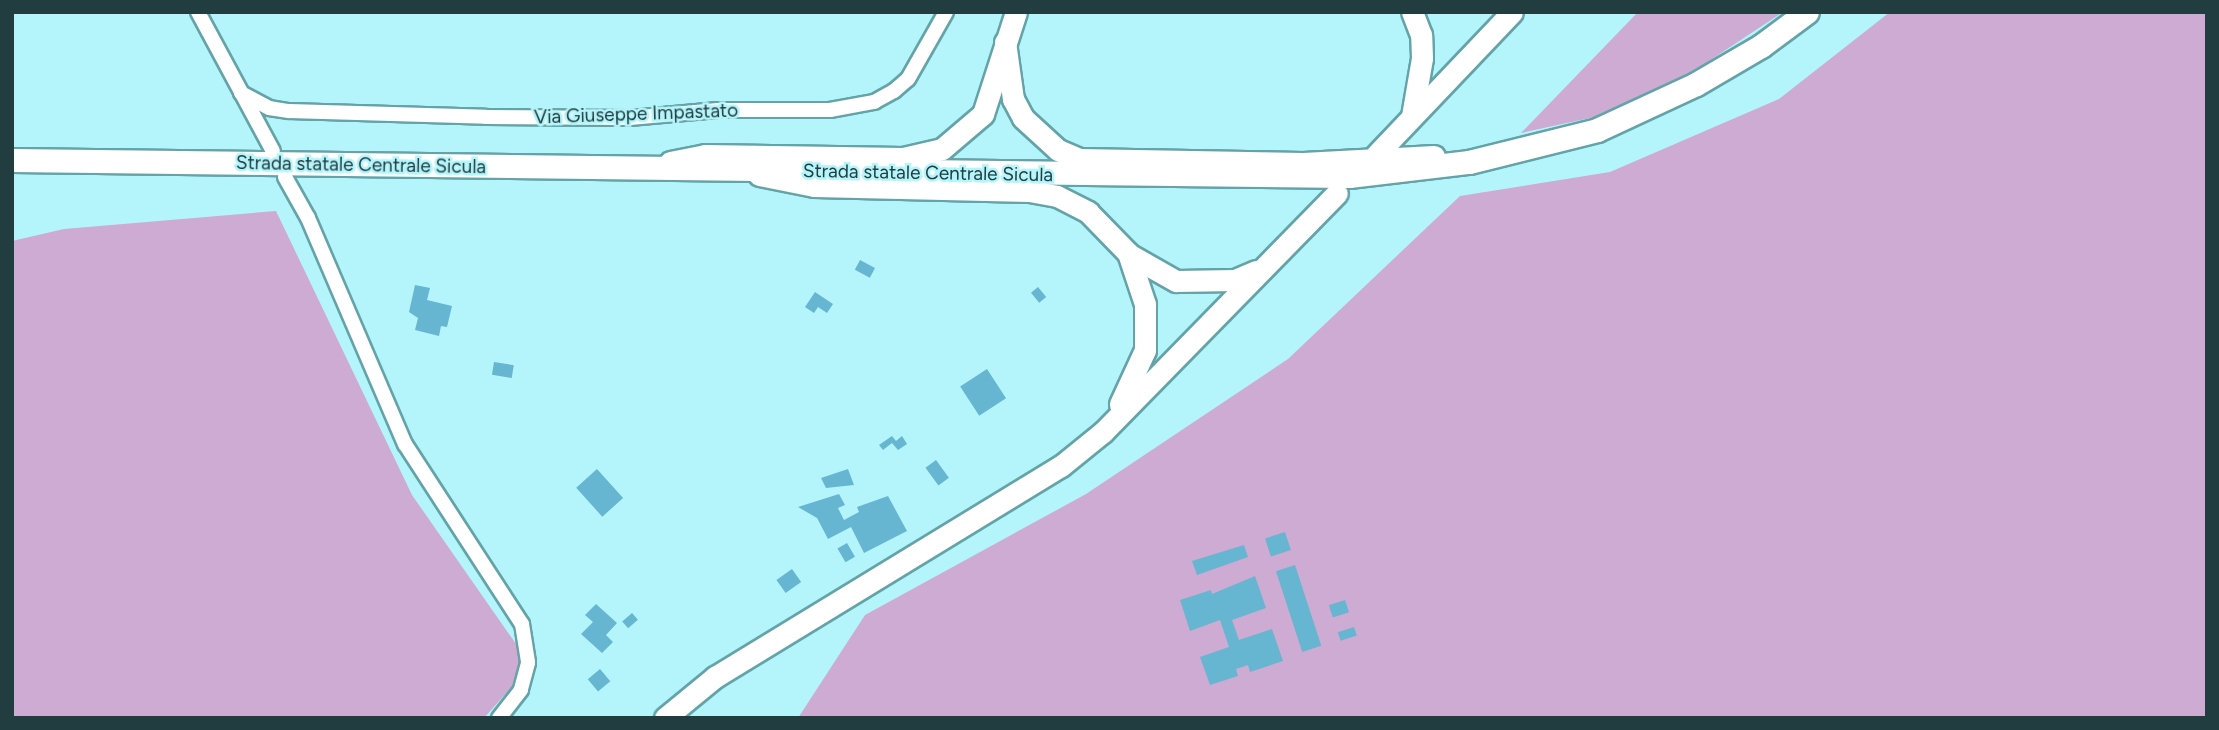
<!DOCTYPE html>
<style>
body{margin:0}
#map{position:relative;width:2219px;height:730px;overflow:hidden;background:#b4f5fb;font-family:Figtree,sans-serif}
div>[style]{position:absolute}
.green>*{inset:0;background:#ceabd2}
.building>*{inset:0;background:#66b5d1;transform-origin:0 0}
.roads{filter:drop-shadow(2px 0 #64a3a8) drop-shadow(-2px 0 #64a3a8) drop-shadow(0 2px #64a3a8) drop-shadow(0 -2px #64a3a8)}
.street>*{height:14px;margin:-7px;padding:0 7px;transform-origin:7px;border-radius:7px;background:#fff}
.secondary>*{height:21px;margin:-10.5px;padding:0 10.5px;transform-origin:10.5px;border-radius:10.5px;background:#fff}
.primary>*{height:23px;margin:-11.5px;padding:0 11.5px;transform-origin:11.5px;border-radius:11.5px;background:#fff}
span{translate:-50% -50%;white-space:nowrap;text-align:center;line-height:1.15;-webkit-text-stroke:5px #b4f5fb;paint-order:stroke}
.street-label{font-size:19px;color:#223d3f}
.frame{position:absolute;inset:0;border:14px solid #223d3f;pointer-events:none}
</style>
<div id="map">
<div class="green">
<i style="clip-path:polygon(1638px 12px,1783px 12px,1706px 63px,1618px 112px,1521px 133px)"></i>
<i style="clip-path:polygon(1890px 12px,2207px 12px,2207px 718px,798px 718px,865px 615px,1086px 494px,1288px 359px,1460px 196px,1610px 172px,1779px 99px)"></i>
<i style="clip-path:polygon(276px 211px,412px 495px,523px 654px,515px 683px,484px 718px,12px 718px,12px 241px,64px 229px)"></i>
</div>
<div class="building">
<i style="left:860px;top:260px;width:17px;height:11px;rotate:28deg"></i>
<i style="clip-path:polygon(415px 285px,430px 288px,427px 300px,452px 306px,447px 327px,441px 326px,439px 336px,415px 330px,418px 318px,409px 312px)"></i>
<i style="left:1038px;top:287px;width:13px;height:9px;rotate:51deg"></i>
<i style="clip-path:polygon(815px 292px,833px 304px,827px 313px,818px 307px,814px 313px,805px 307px)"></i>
<i style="left:494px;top:362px;width:20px;height:13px;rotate:9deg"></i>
<i style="left:987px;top:369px;width:35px;height:32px;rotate:57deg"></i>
<i style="clip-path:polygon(892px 436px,896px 441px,902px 436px,907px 444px,898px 450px,892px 443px,883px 450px,879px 445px)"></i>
<i style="left:936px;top:460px;width:22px;height:13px;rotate:54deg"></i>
<i style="left:597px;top:469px;width:39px;height:28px;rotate:48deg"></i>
<i style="clip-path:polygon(848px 469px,854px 485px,826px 488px,821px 478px)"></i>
<i style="clip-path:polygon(839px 494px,845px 505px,838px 508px,844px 520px,859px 512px,857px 507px,888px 496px,907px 531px,864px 553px,851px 527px,828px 539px,817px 518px,798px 507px)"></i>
<i style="left:1285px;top:532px;width:19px;height:21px;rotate:72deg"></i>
<i style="left:847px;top:543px;width:16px;height:11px;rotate:60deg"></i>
<i style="clip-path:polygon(1244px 545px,1248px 557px,1197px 575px,1192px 561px)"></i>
<i style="left:1295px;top:565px;width:85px;height:20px;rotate:72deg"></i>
<i style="left:792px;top:569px;width:16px;height:19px;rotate:55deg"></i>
<i style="clip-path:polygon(1255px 576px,1266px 608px,1232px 620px,1239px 640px,1272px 629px,1283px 661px,1250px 672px,1248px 665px,1236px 669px,1238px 676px,1210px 685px,1200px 657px,1229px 647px,1220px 620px,1190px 631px,1180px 600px,1211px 590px,1212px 594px)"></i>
<i style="left:1345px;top:600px;width:13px;height:17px;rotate:72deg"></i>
<i style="clip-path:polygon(596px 604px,617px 623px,606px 635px,613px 642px,602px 653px,581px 634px,593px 622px,585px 615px)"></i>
<i style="left:632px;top:613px;width:9px;height:13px;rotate:49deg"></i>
<i style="left:1354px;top:627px;width:9px;height:17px;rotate:72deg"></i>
<i style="left:600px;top:669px;width:16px;height:16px;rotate:50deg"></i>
</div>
<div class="roads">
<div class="street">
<i style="left:198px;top:12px;width:158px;rotate:61.7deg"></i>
<i style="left:241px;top:93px;width:32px;rotate:28deg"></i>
<i style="left:269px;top:108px;width:20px;rotate:9deg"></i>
<i style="left:289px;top:111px;width:197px;rotate:1.7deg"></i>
<i style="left:486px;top:117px;width:144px;rotate:0.4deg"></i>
<i style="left:630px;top:118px;width:88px;rotate:-5.2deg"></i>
<i style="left:718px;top:110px;width:112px"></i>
<i style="left:830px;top:110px;width:45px;rotate:-10.3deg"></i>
<i style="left:874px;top:102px;width:23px;rotate:-29deg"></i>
<i style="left:894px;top:91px;width:18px;rotate:-41deg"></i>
<i style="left:908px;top:79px;width:77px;rotate:-60.4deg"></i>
<i style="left:285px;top:177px;width:47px;rotate:60.7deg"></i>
<i style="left:308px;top:218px;width:246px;rotate:66.8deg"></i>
<i style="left:405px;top:444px;width:215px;rotate:57deg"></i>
<i style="left:522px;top:624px;width:39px;rotate:81deg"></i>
<i style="left:528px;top:663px;width:28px;rotate:105deg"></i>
<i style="left:521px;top:690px;width:36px;rotate:128deg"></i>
</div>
<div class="secondary">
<i style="left:1005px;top:42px;width:58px;rotate:82deg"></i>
<i style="left:1013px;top:99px;width:21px;rotate:62deg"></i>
<i style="left:1023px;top:118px;width:47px;rotate:42.4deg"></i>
<i style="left:1058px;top:150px;width:23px;rotate:23deg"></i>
<i style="left:1079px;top:159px;width:224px;rotate:1deg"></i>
<i style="left:1303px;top:163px;width:131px;rotate:-3.1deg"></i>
<i style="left:1412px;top:116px;width:59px;rotate:-80.2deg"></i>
<i style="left:1422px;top:58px;width:23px;rotate:-92deg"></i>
<i style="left:1421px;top:35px;width:25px;rotate:-111deg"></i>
<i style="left:1376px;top:155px;width:197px;rotate:-46.4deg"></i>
<i style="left:670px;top:162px;width:36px;rotate:-11deg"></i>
<i style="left:705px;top:155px;width:198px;rotate:0.9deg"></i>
<i style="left:903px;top:158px;width:40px;rotate:-13deg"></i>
<i style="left:942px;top:149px;width:54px;rotate:-40.5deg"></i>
<i style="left:983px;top:114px;width:107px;rotate:-72.1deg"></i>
<i style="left:759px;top:175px;width:56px;rotate:11.3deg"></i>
<i style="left:814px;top:186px;width:215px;rotate:1.3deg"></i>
<i style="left:1029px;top:191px;width:28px;rotate:10deg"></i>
<i style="left:1057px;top:196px;width:35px;rotate:27deg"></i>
<i style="left:1088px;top:212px;width:57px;rotate:45.7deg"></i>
<i style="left:1128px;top:253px;width:54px;rotate:71.6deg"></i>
<i style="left:1145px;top:304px;width:46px;rotate:90deg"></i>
<i style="left:1145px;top:350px;width:60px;rotate:114.8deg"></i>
<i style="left:1130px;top:255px;width:53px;rotate:29.5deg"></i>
<i style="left:1176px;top:281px;width:59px;rotate:-1deg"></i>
<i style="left:1235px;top:280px;width:23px;rotate:-23deg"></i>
<i style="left:665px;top:718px;width:65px;rotate:-39.4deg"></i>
<i style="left:715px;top:677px;width:405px;rotate:-31.4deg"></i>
<i style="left:1061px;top:466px;width:54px;rotate:-39deg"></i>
<i style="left:1103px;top:432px;width:334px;rotate:-45.6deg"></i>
</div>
<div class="primary">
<i style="left:12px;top:160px;width:1337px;rotate:0.69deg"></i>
<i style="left:1349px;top:176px;width:121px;rotate:-6.7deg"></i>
<i style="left:1469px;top:162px;width:132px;rotate:-14deg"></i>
<i style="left:1597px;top:130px;width:109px;rotate:-24.9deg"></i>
<i style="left:1696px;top:84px;width:75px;rotate:-30.3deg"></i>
<i style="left:1761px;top:46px;width:57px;rotate:-36.5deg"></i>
</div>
</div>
<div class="street-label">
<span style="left:636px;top:114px;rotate:-2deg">Via Giuseppe Impastato</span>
<span style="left:361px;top:165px;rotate:1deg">Strada statale Centrale Sicula</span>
<span style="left:928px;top:173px;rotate:1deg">Strada statale Centrale Sicula</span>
</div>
<div class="frame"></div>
</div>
